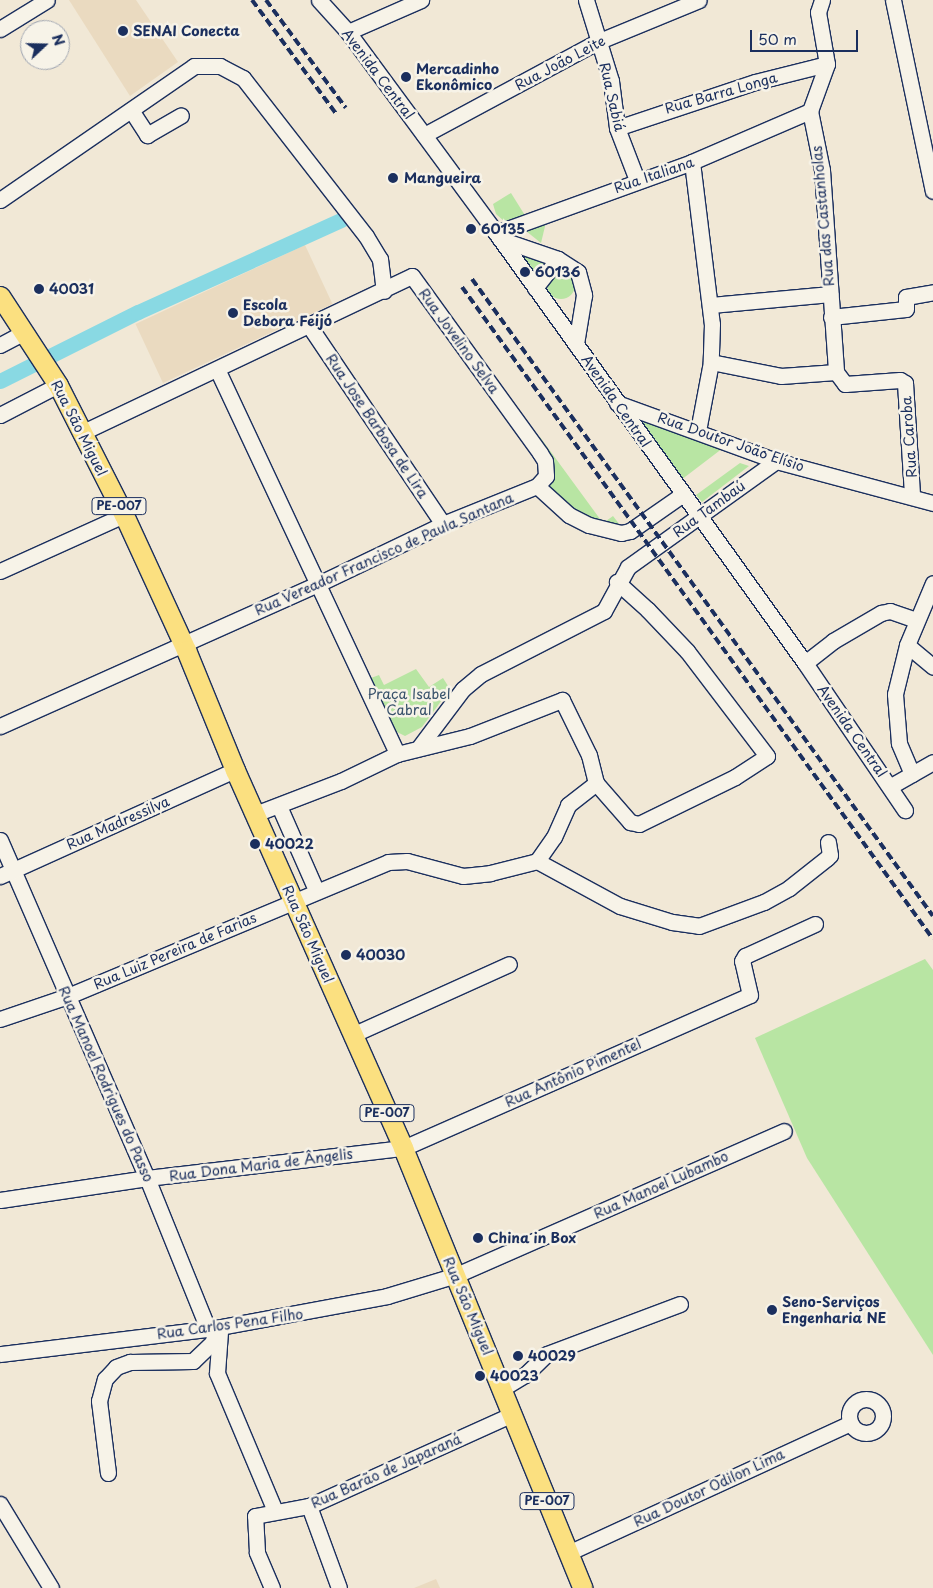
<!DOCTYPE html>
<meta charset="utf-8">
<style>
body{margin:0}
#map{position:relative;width:933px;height:1588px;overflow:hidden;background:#f1e8d6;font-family:"Playpen Sans",sans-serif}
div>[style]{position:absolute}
.built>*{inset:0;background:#eadac0;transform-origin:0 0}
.green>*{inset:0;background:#b8e5a3}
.round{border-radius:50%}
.canal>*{height:15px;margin:-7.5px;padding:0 7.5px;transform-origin:7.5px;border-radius:7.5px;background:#89d9e3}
.roads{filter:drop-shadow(1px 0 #1b2f5e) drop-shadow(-1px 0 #1b2f5e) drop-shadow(0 1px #1b2f5e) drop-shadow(0 -1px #1b2f5e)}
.minor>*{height:15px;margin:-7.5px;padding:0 7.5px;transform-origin:7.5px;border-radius:7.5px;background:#f7f3e8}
.minor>.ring{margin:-7.5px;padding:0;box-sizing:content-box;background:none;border:15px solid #f7f3e8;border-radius:50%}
.major>*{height:19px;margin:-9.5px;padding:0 9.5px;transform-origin:9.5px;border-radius:9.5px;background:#fbe080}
.rail>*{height:4px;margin-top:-2px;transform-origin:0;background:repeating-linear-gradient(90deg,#1b2f5e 0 8px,transparent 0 12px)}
.dots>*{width:14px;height:14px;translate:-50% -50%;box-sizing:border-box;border:2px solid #f7f3e8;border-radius:50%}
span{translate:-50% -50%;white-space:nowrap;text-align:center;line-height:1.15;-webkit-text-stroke:5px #f7f3e8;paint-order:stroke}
.shield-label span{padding:1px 4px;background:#f7f3e8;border:1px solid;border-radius:4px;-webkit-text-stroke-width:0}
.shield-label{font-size:12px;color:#1b2f5e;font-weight:700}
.poi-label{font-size:14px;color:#1b2f5e;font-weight:700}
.left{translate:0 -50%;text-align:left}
.street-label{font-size:14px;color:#1b2f5e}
.park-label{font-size:14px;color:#3a536c}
.north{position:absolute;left:20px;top:20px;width:50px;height:50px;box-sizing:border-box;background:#f7f3e8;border:1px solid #9fa5b1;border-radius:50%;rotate:69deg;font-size:14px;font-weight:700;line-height:20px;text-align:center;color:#1b2f5e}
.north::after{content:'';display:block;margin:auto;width:18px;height:22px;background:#1b2f5e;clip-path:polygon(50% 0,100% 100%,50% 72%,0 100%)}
.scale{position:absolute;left:750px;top:30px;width:108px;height:22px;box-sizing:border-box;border:2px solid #1b2f5e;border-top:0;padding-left:6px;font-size:15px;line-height:18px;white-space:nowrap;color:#1b2f5e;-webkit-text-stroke:4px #f7f3e8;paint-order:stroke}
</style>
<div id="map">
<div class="built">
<i style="clip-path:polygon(69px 0,136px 0,178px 62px,130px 96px)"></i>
<i style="left:305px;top:245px;width:65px;height:187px;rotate:65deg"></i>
<i style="clip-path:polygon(436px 1579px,440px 1588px,414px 1588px)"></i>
</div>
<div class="green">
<i style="clip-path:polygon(511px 193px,526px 217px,516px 223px,505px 222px,496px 214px,493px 204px)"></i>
<i style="clip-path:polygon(547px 218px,541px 243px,526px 231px)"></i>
<i style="clip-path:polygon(520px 252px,549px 262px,538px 276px)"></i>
<i class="round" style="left:547px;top:271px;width:28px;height:28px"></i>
<i style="clip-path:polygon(635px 419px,694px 437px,723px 448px,681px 480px)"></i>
<i style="clip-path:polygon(540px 437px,600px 519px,606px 521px,613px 516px,623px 529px,606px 534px,548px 490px,536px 440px)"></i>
<i style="clip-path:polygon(740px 463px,749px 466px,702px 502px,696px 495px)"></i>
<i style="clip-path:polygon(416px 669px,429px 687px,443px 678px,450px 689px,422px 727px,405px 736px,395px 731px,371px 678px,379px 675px,384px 685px)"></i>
<i style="clip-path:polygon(925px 959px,933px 970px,933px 1355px,807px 1158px,755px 1038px)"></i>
</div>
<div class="canal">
<i style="left:0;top:381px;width:154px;rotate:-26.6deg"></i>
<i style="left:138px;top:312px;width:223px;rotate:-24.4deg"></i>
</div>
<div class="roads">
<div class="minor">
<i style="left:319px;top:0;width:43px;rotate:47.8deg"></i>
<i style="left:348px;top:32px;width:250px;rotate:53.6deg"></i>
<i style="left:496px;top:233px;width:530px;rotate:54.3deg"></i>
<i style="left:805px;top:663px;width:178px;rotate:55.8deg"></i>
<i style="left:586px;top:0;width:85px;rotate:72.8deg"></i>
<i style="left:611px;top:81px;width:47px;rotate:82.7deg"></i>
<i style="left:617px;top:128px;width:56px;rotate:69deg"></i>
<i style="left:822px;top:0;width:13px;rotate:108deg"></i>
<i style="left:818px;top:12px;width:53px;rotate:80.2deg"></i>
<i style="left:827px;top:64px;width:50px;rotate:109.9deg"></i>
<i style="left:810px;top:111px;width:60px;rotate:78.5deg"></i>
<i style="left:822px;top:170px;width:202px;rotate:86deg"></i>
<i style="left:836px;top:372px;width:15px;rotate:53deg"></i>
<i style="left:845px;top:384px;width:55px;rotate:-4.2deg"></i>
<i style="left:900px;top:380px;width:6px;rotate:31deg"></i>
<i style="left:905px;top:383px;width:112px;rotate:86.4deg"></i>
<i style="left:893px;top:0;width:195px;rotate:78.2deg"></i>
<i style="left:0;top:29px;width:55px;rotate:-31.7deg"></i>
<i style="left:348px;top:32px;width:80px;rotate:-23.7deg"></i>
<i style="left:131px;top:110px;width:30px;rotate:57deg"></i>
<i style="left:147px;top:135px;width:39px;rotate:-30deg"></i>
<i style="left:617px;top:128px;width:145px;rotate:-18.4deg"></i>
<i style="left:755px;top:82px;width:74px;rotate:-14deg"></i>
<i style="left:424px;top:135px;width:196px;rotate:-28.3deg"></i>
<i style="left:597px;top:42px;width:110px;rotate:-22.4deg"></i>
<i style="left:692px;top:162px;width:163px;rotate:83deg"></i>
<i style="left:712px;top:324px;width:38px;rotate:92deg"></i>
<i style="left:711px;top:362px;width:70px;rotate:100.7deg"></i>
<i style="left:0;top:200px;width:236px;rotate:-34.6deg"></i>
<i style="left:194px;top:66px;width:26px"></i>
<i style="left:220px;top:66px;width:26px;rotate:28deg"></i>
<i style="left:243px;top:78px;width:200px;rotate:52.1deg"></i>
<i style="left:366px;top:236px;width:27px;rotate:59deg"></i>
<i style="left:380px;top:259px;width:32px;rotate:83deg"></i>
<i style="left:496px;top:233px;width:208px;rotate:-19.9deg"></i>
<i style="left:692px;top:162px;width:129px;rotate:-23.4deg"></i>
<i style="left:500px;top:239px;width:61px;rotate:19deg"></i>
<i style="left:558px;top:259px;width:24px;rotate:33deg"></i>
<i style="left:578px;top:272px;width:24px;rotate:75deg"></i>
<i style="left:584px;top:295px;width:50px;rotate:99.3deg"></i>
<i style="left:535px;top:288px;width:37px;rotate:-52deg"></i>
<i style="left:711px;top:305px;width:120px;rotate:-5.3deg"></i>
<i style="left:831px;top:317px;width:75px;rotate:-6.1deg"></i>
<i style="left:906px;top:309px;width:12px;rotate:-90deg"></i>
<i style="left:906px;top:297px;width:27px;rotate:-10deg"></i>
<i style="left:310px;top:327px;width:238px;rotate:56deg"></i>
<i style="left:0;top:345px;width:27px;rotate:-28deg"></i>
<i style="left:711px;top:362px;width:71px;rotate:11.3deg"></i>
<i style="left:781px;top:376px;width:55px;rotate:-4.2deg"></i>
<i style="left:217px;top:369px;width:425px;rotate:64.9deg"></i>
<i style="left:617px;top:403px;width:169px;rotate:20deg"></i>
<i style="left:776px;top:461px;width:163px;rotate:15deg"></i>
<i style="left:0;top:415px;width:65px;rotate:-27.3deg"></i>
<i style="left:81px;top:433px;width:366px;rotate:-25.4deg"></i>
<i style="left:412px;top:276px;width:218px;rotate:54.1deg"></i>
<i style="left:540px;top:453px;width:9px;rotate:58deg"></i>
<i style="left:545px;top:461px;width:15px;rotate:86deg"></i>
<i style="left:546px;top:476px;width:13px;rotate:132deg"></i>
<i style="left:0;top:571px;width:136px;rotate:-24.3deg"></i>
<i style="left:907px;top:645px;width:34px;rotate:40deg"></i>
<i style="left:805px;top:663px;width:36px;rotate:-38deg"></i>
<i style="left:833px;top:641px;width:56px;rotate:-30.3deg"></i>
<i style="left:881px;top:613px;width:9px;rotate:-13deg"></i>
<i style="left:890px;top:611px;width:28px;rotate:19deg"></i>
<i style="left:0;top:726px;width:348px;rotate:-24.1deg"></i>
<i style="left:318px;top:584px;width:139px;rotate:-25.6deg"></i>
<i style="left:443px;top:524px;width:101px;rotate:-22deg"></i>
<i style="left:537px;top:486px;width:43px;rotate:42.2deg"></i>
<i style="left:569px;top:515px;width:22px;rotate:27deg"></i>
<i style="left:589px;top:525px;width:33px;rotate:14deg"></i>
<i style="left:621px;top:533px;width:9px;rotate:-13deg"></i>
<i style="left:630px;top:531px;width:65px;rotate:-34.9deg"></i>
<i style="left:420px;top:746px;width:71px;rotate:-53deg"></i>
<i style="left:463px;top:689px;width:23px;rotate:-40deg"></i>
<i style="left:481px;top:674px;width:138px;rotate:-27.1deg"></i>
<i style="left:604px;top:611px;width:50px;rotate:-61.4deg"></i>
<i style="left:628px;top:567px;width:182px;rotate:-35.6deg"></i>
<i style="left:912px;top:774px;width:34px;rotate:-113deg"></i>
<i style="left:899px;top:743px;width:49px;rotate:-94.7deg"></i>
<i style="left:895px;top:694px;width:50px;rotate:-76.2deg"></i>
<i style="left:907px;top:645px;width:67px;rotate:-67.2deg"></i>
<i style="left:596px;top:783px;width:52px;rotate:48.9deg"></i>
<i style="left:630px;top:822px;width:9px;rotate:13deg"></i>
<i style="left:639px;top:824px;width:107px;rotate:-26.1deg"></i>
<i style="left:735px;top:777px;width:38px;rotate:-33deg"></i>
<i style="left:767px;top:756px;width:132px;rotate:-127.3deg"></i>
<i style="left:687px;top:651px;width:57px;rotate:-133.6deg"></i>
<i style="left:648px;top:610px;width:42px;rotate:-137.9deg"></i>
<i style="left:891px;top:786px;width:48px;rotate:-29.7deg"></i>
<i style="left:279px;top:806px;width:92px;rotate:66.2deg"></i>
<i style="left:255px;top:814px;width:92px;rotate:-21deg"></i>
<i style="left:341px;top:781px;width:62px;rotate:-25.7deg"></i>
<i style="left:397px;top:754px;width:75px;rotate:-13.9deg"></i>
<i style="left:470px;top:736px;width:99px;rotate:-21.4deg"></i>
<i style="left:562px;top:700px;width:61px;rotate:63.9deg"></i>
<i style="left:589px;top:755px;width:29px;rotate:76deg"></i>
<i style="left:0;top:840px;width:369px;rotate:66.5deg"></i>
<i style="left:147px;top:1178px;width:163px;rotate:68deg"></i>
<i style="left:537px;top:861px;width:94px;rotate:28.5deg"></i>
<i style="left:620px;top:906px;width:54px;rotate:17.1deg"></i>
<i style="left:672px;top:922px;width:27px;rotate:8deg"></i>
<i style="left:699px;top:926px;width:69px;rotate:-20.3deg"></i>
<i style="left:764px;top:902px;width:29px;rotate:-29deg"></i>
<i style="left:789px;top:888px;width:48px;rotate:-38.3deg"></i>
<i style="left:827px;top:858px;width:4px;rotate:-45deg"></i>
<i style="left:830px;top:855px;width:13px;rotate:-99deg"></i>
<i style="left:0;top:876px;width:258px;rotate:-24.3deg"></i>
<i style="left:0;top:1019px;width:72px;rotate:-18.7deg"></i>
<i style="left:68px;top:996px;width:347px;rotate:-22.7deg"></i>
<i style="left:388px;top:862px;width:19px;rotate:-3deg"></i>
<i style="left:407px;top:861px;width:58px;rotate:15deg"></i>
<i style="left:463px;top:876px;width:27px;rotate:-6deg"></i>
<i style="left:490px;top:873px;width:49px;rotate:-14.3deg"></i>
<i style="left:537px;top:861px;width:29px;rotate:-55deg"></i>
<i style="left:554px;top:837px;width:35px;rotate:-66deg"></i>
<i style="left:568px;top:805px;width:36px;rotate:-38deg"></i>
<i style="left:352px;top:1035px;width:172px;rotate:-24.3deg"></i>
<i style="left:0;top:1200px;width:149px;rotate:-8.5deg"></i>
<i style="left:147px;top:1178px;width:258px;rotate:-6.7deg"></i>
<i style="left:403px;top:1148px;width:379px;rotate:-23.8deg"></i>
<i style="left:750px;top:995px;width:35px;rotate:-103deg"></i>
<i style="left:742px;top:961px;width:6px;rotate:-59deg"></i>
<i style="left:745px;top:956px;width:77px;rotate:-24.6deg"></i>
<i style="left:220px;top:1332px;width:41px;rotate:94.2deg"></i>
<i style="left:217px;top:1373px;width:150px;rotate:67.2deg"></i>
<i style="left:0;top:1354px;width:217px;rotate:-6.9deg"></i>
<i style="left:215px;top:1328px;width:175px;rotate:-10.5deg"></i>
<i style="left:387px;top:1296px;width:72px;rotate:-16.9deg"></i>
<i style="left:456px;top:1275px;width:358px;rotate:-23.7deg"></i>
<i style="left:503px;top:1388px;width:26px;rotate:-31deg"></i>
<i style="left:525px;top:1375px;width:30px;rotate:-44deg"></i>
<i style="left:547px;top:1354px;width:142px;rotate:-20.6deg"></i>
<i class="ring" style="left:849px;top:1399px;width:19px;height:19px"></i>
<i style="left:108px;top:1473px;width:73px;rotate:-97.1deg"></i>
<i style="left:99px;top:1401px;width:23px;rotate:-75deg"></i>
<i style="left:105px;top:1379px;width:16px;rotate:-47deg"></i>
<i style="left:116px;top:1367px;width:15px;rotate:-20deg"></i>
<i style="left:130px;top:1362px;width:63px;rotate:-0.9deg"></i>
<i style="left:193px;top:1361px;width:28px;rotate:-44deg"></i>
<i style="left:213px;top:1342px;width:14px;rotate:-82deg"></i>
<i style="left:0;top:1504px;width:98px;rotate:58.7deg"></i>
<i style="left:309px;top:1506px;width:87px;rotate:69.9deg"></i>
<i style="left:568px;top:1553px;width:311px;rotate:-24.7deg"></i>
<i style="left:272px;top:1588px;width:39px;rotate:-113deg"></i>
<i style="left:257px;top:1552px;width:36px;rotate:-93deg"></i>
<i style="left:255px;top:1516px;width:55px;rotate:-10.5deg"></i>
<i style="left:309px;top:1506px;width:224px;rotate:-24.3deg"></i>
</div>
<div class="major">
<i style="left:0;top:296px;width:106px;rotate:56.9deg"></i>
<i style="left:58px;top:385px;width:146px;rotate:63.1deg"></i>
<i style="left:124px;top:515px;width:149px;rotate:65.3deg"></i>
<i style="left:186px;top:650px;width:130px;rotate:67.8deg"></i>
<i style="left:235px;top:770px;width:414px;rotate:66deg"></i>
<i style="left:403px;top:1148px;width:475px;rotate:67.8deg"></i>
</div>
</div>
<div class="rail">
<i style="left:252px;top:0;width:143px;rotate:53.5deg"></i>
<i style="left:266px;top:0;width:134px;rotate:53.5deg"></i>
<i style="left:472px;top:279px;width:786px;rotate:54.11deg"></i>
<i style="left:462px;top:287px;width:804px;rotate:54.16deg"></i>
</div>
<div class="dots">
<i style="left:123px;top:31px;background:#1b2f5e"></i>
<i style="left:406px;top:77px;background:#1b2f5e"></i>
<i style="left:393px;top:178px;background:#1b2f5e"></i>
<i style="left:471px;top:229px;background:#1b2f5e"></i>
<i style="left:525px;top:272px;background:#1b2f5e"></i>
<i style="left:39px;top:289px;background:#1b2f5e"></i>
<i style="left:233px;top:313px;background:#1b2f5e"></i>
<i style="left:255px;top:844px;background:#1b2f5e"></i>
<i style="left:346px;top:955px;background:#1b2f5e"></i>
<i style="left:478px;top:1238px;background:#1b2f5e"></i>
<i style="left:772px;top:1310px;background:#1b2f5e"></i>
<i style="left:518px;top:1356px;background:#1b2f5e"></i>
<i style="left:480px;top:1376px;background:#1b2f5e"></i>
</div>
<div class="shield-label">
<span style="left:119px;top:506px">PE-007</span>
<span style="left:387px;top:1113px">PE-007</span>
<span style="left:547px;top:1501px">PE-007</span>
</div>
<div class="poi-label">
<span class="left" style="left:133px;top:31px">SENAI Conecta</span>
<span class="left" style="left:416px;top:77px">Mercadinho<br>Ekonômico</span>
<span class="left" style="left:404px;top:178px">Mangueira</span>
<span class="left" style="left:481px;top:229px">60135</span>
<span class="left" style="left:535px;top:272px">60136</span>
<span class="left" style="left:49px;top:289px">40031</span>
<span class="left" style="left:243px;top:313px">Escola<br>Debora Feijó</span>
<span class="left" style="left:265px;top:844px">40022</span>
<span class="left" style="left:356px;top:955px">40030</span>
<span class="left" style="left:488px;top:1238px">China in Box</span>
<span class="left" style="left:782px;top:1310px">Seno-Serviços<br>Engenharia NE</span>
<span class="left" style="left:528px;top:1356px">40029</span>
<span class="left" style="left:490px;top:1376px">40023</span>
</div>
<div class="street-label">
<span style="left:560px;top:63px;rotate:-28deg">Rua João Leite</span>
<span style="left:378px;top:74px;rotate:53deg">Avenida Central</span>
<span style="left:721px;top:93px;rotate:-16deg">Rua Barra Longa</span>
<span style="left:612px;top:97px;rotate:77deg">Rua Sabiá</span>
<span style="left:654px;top:175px;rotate:-19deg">Rua Italiana</span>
<span style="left:823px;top:216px;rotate:-95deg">Rua das Castanholas</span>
<span style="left:459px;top:341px;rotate:54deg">Rua Jovelino Selva</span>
<span style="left:616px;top:401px;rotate:55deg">Avenida Central</span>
<span style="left:377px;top:426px;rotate:56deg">Rua Jose Barbosa de Lira</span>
<span style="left:79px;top:428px;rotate:63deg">Rua São Miguel</span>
<span style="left:909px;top:437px;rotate:-94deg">Rua Caroba</span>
<span style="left:731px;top:442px;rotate:19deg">Rua Doutor João Elísio</span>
<span style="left:709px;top:509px;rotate:-36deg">Rua Tambaú</span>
<span style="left:384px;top:554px;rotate:-24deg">Rua Vereador Francisco de Paula Santana</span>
<span style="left:852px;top:731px;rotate:55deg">Avenida Central</span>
<span style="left:118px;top:823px;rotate:-24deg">Rua Madressilva</span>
<span style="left:308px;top:934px;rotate:66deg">Rua São Miguel</span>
<span style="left:175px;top:951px;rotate:-23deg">Rua Luiz Pereira de Farias</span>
<span style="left:573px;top:1073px;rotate:-24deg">Rua Antônio Pimentel</span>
<span style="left:106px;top:1084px;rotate:66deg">Rua Manoel Rodrigues do Passo</span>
<span style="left:261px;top:1165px;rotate:-7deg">Rua Dona Maria de Ângelis</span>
<span style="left:661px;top:1185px;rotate:-24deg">Rua Manoel Lubambo</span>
<span style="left:468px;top:1306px;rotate:67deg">Rua São Miguel</span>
<span style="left:230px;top:1324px;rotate:-8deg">Rua Carlos Pena Filho</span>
<span style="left:386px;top:1471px;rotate:-24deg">Rua Barão de Japaraná</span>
<span style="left:709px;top:1488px;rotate:-25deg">Rua Doutor Odilon Lima</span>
</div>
<div class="park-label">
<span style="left:409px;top:702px">Praça Isabel<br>Cabral</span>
</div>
<div class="north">N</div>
<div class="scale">50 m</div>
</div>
